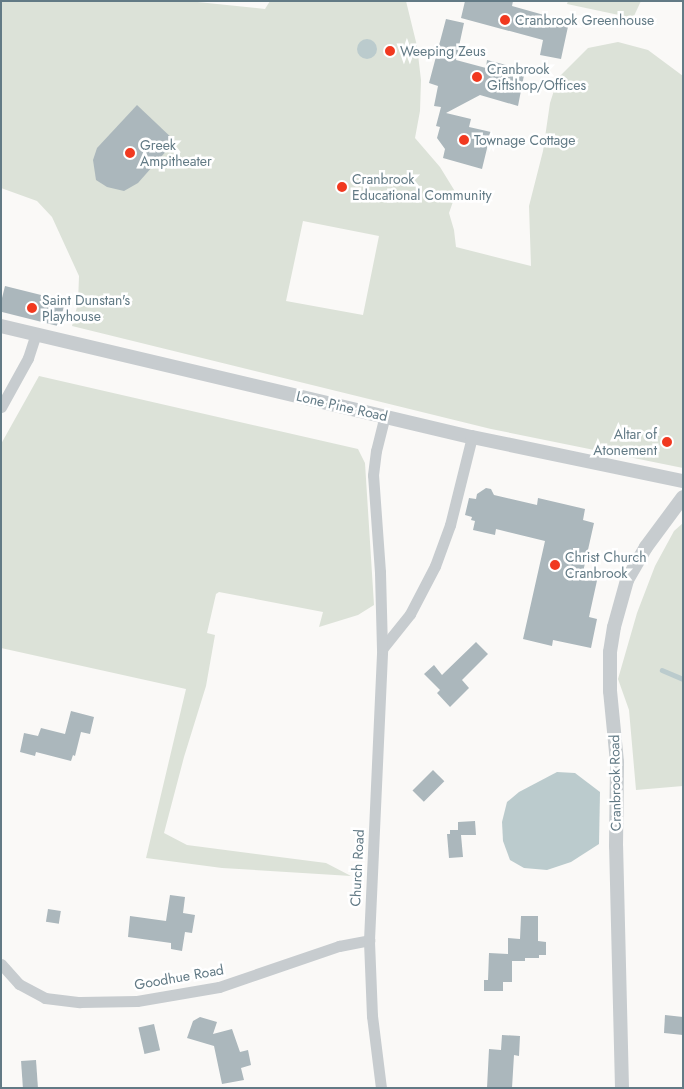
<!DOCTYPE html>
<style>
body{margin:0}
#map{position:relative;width:684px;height:1089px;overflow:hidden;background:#faf9f7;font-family:Jost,sans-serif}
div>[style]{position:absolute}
.green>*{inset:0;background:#dce2d8}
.water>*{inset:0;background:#bbcbcd}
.round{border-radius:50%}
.stream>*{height:4.5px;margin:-2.25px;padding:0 2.25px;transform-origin:2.25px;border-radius:2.25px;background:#bbcbcd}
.building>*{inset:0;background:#abb7bc;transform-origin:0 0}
.minor>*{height:11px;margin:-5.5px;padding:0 5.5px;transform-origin:5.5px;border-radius:5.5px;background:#c7cccf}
.tertiary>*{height:14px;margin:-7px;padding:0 7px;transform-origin:7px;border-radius:7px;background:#c7cccf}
.dots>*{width:14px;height:14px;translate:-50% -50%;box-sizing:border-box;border:2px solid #fff;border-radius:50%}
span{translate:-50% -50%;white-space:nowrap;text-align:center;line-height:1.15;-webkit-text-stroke:5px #fff;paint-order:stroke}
.poi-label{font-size:14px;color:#627a85}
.left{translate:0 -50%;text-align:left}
.right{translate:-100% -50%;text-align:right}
.street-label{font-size:14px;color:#627a85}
.frame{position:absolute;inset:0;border:2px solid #627a85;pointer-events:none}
</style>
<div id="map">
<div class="green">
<i style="clip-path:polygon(evenodd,1px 1px,188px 1px,265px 9px,270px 1px,406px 1px,417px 46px,421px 80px,420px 111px,415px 138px,440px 167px,456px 193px,449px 213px,454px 230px,456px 247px,531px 266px,529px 206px,543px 151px,550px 103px,558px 78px,588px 48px,618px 42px,648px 50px,683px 76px,683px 468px,491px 429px,72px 326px,78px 303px,79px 276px,52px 217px,37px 201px,1px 188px,1px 1px,303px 221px,379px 236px,363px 315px,286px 301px,303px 221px)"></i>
<i style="clip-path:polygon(568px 1px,641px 1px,633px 18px,567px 4px)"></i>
<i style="clip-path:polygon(39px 376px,358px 449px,365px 463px,374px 605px,358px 615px,319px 627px,323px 612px,219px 592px,216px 594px,207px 633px,215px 635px,206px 686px,184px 757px,164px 833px,187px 845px,326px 863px,351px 876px,222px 868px,146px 858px,186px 689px,1px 648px,1px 444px)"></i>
<i style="clip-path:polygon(683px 523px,683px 786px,636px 790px,629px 710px,618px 679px,637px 613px,655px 566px,674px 531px)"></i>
</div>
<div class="water">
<i class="round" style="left:357px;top:39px;width:20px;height:20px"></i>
<i style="clip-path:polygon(557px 772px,575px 773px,600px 792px,599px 844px,571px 862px,547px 870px,524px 868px,510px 860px,503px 841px,502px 822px,507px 802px,519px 792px)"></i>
</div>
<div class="stream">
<i style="left:662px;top:670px;width:23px;rotate:23deg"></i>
</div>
<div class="building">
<i style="clip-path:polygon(465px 1px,513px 1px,512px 6px,544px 15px,544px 17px,569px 22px,561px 59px,540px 55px,543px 40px,461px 18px)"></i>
<i style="clip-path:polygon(446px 19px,464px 23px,456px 60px,486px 68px,487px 60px,525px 70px,518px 106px,480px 95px,446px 113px,471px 119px,469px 127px,491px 132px,482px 169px,443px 158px,445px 149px,437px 138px,440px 127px,436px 126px,441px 107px,434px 106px,438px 86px,429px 83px)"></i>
<i style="clip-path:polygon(137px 105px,175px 141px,138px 183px,124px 191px,107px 187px,96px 180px,93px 160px,97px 148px)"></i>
<i style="left:5px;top:286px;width:62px;height:26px;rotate:14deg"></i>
<i style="clip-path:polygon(486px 488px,491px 489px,494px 495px,537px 505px,538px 498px,585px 509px,583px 520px,594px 523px,583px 572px,598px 576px,589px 617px,597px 619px,591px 648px,553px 640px,552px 646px,523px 639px,545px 541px,496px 529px,495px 535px,473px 530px,475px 521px,471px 520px,472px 517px,465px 515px,469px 498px,476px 499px,477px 494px)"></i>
<i style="clip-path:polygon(476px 642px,488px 654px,462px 680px,469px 688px,450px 707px,437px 693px,440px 690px,424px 674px,434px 665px,442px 675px)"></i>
<i style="clip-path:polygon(71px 711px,94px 717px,90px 734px,81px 732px,75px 756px,73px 755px,71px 761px,36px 752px,35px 756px,20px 752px,24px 733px,38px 736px,41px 728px,65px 734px)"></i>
<i style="left:433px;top:770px;width:16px;height:29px;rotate:45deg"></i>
<i style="clip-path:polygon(475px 821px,476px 835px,461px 835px,463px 857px,449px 858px,447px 834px,450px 834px,450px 830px,458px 830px,458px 822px)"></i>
<i style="clip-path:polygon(170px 895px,185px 897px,183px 913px,195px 915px,192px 933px,185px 932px,182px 951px,171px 949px,171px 943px,128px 937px,130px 916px,166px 921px)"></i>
<i style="left:48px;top:909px;width:13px;height:13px;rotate:9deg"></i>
<i style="clip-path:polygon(521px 916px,538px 916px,538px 941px,546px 942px,546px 955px,539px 955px,539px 958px,525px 958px,525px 961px,512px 961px,512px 982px,503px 982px,503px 991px,484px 991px,484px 980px,488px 980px,489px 953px,508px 954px,508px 938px,520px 939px)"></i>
<i style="clip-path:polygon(665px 1015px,683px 1017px,683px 1035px,664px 1033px)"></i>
<i style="clip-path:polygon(200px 1017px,217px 1022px,213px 1034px,232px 1029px,240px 1052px,248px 1050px,251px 1065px,241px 1068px,244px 1080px,222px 1084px,214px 1046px,187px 1038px,193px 1021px)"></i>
<i style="left:154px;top:1024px;width:27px;height:16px;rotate:77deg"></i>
<i style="clip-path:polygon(502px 1035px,520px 1036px,519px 1056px,514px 1055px,512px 1088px,487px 1088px,489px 1049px,501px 1050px)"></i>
<i style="left:36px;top:1060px;width:28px;height:15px;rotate:86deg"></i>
</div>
<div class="minor">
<i style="left:1px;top:407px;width:56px;rotate:-61.1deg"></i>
<i style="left:28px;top:358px;width:25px;rotate:-72deg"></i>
<i style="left:382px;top:649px;width:45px;rotate:-51.3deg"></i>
<i style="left:410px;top:614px;width:54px;rotate:-62.5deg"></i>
<i style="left:435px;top:566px;width:44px;rotate:-69.9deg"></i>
<i style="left:450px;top:525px;width:91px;rotate:-76deg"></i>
<i style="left:1px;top:964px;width:27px;rotate:48deg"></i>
<i style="left:19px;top:984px;width:30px;rotate:28deg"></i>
<i style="left:45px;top:998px;width:35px;rotate:7deg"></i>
<i style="left:80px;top:1002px;width:57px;rotate:-1deg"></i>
<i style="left:137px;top:1001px;width:83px;rotate:-9.7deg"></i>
<i style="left:219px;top:987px;width:127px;rotate:-18.9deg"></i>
<i style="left:339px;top:946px;width:31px;rotate:-11deg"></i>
<i style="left:381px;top:1088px;width:73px;rotate:-97.1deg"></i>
<i style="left:372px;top:1016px;width:76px;rotate:-92.3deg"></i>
<i style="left:369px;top:940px;width:291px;rotate:-87.4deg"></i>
<i style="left:382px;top:649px;width:77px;rotate:-91.5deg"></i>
<i style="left:380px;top:572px;width:97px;rotate:-94.1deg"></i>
<i style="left:373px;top:475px;width:24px;rotate:-83deg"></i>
<i style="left:376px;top:451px;width:36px;rotate:-76deg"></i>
</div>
<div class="tertiary">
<i style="left:1px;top:326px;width:484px;rotate:13.3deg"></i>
<i style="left:472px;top:437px;width:216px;rotate:11.8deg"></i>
<i style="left:622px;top:1088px;width:242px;rotate:-91.4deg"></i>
<i style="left:616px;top:846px;width:84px;rotate:-89.3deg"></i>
<i style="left:617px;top:762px;width:71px;rotate:-95.6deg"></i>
<i style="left:610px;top:691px;width:39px;rotate:-90deg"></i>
<i style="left:610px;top:652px;width:25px;rotate:-81deg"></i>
<i style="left:614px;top:627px;width:49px;rotate:-74.5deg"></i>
<i style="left:627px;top:580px;width:38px;rotate:-60deg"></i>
<i style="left:646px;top:547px;width:62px;rotate:-53.5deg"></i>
</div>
<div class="dots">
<i style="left:505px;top:20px;background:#f13920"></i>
<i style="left:390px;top:51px;background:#f13920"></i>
<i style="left:477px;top:77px;background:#f13920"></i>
<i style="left:464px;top:140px;background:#f13920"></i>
<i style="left:130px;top:153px;background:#f13920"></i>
<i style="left:342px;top:187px;background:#f13920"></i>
<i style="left:32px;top:308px;background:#f13920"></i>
<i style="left:667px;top:442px;background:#f13920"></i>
<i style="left:555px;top:565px;background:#f13920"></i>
</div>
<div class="poi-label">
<span class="left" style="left:515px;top:20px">Cranbrook Greenhouse</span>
<span class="left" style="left:400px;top:51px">Weeping Zeus</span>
<span class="left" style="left:487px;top:77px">Cranbrook<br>Giftshop/Offices</span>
<span class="left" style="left:474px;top:140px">Townage Cottage</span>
<span class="left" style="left:140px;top:153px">Greek<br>Ampitheater</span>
<span class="left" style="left:352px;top:187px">Cranbrook<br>Educational Community</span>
<span class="left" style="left:42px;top:308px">Saint Dunstan's<br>Playhouse</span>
<span class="right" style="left:657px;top:442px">Altar of<br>Atonement</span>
<span class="left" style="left:565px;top:565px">Christ Church<br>Cranbrook</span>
</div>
<div class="street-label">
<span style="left:342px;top:406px;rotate:13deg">Lone Pine Road</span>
<span style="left:615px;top:783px;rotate:-91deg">Cranbrook Road</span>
<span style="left:357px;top:868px;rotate:-87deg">Church Road</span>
<span style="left:179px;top:977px;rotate:-10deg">Goodhue Road</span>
</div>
<div class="frame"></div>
</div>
